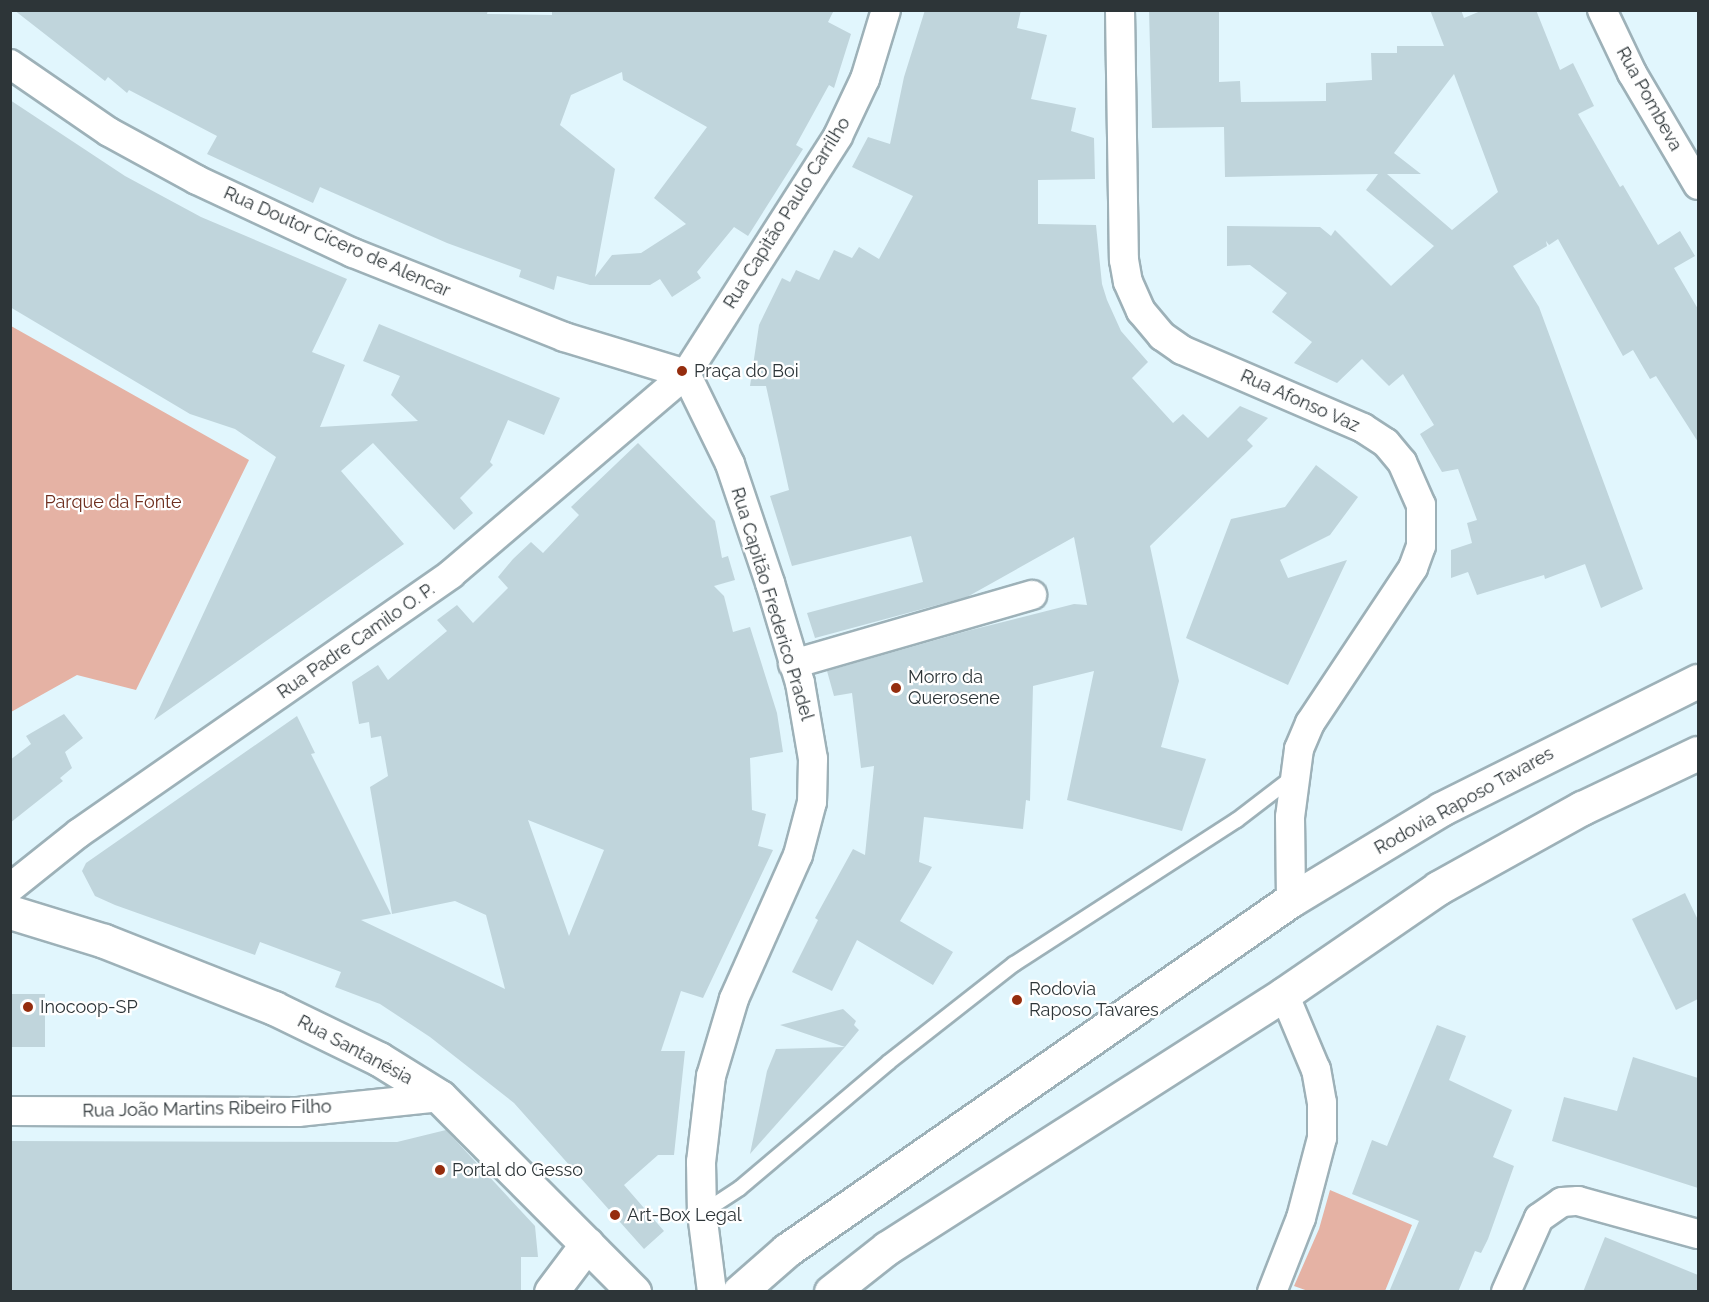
<!DOCTYPE html>
<meta charset="utf-8">
<style>
body{margin:0}
#map{position:relative;width:1709px;height:1302px;overflow:hidden;background:#e1f6fd;font-family:Raleway,sans-serif}
div>[style]{position:absolute}
.forest>*{inset:0;background:#e5b2a4}
.building>*{inset:0;background:#c0d5dc;transform-origin:0 0}
.roads{filter:drop-shadow(2px 0 #9db1b8) drop-shadow(-2px 0 #9db1b8) drop-shadow(0 2px #9db1b8) drop-shadow(0 -2px #9db1b8)}
.service>*{height:14px;margin:-7px;padding:0 7px;transform-origin:7px;border-radius:7px;background:#fff}
.minor>*{height:28px;margin:-14px;padding:0 14px;transform-origin:14px;border-radius:14px;background:#fff}
.tertiary>*{height:33px;margin:-16.5px;padding:0 16.5px;transform-origin:16.5px;border-radius:16.5px;background:#fff}
.motorway>*{height:33px;margin:-16.5px;padding:0 16.5px;transform-origin:16.5px;border-radius:16.5px;background:#fff}
.dots>*{width:16px;height:16px;translate:-50% -50%;box-sizing:border-box;border:3px solid #fff;border-radius:50%}
span{translate:-50% -50%;white-space:nowrap;text-align:center;line-height:1.15;-webkit-text-stroke:4.5px #fff;paint-order:stroke}
.street-label{font-size:18px;color:#2d3538}
.poi-label{font-size:18px;color:#2d3538}
.left{translate:0 -50%;text-align:left}
.park-label{font-size:18px;color:#6e2f1f}
.frame{position:absolute;inset:0;border:12px solid #2d3538;pointer-events:none}
</style>
<div id="map">
<div class="forest">
<i style="clip-path:polygon(11px 326px,249px 460px,136px 690px,77px 675px,11px 712px)"></i>
<i style="clip-path:polygon(1330px 1190px,1412px 1225px,1385px 1291px,1308px 1291px,1294px 1286px,1319px 1229px)"></i>
</div>
<div class="building">
<i style="clip-path:polygon(evenodd,14px 10px,488px 10px,487px 14px,552px 15px,552px 10px,834px 10px,828px 22px,851px 34px,834px 88px,829px 85px,796px 145px,803px 149px,748px 236px,734px 227px,697px 272px,701px 278px,672px 297px,660px 279px,650px 285px,590px 285px,557px 276px,554px 290px,519px 277px,521px 270px,447px 243px,320px 187px,313px 203px,207px 154px,217px 136px,129px 90px,127px 93px,108px 77px,105px 81px,14px 10px,622px 72px,623px 80px,707px 127px,654px 198px,686px 224px,641px 253px,612px 255px,595px 277px,615px 169px,560px 125px,571px 95px,622px 72px)"></i>
<i style="clip-path:polygon(925px 10px,1021px 10px,1017px 28px,1047px 35px,1031px 99px,1076px 108px,1071px 131px,1094px 138px,1095px 179px,1038px 180px,1038px 224px,1096px 225px,1102px 284px,1107px 300px,1121px 331px,1148px 362px,1132px 378px,1173px 423px,1183px 414px,1208px 438px,1240px 406px,1268px 418px,1247px 440px,1253px 446px,1150px 546px,1179px 681px,1161px 747px,1206px 759px,1182px 831px,1067px 800px,1094px 671px,1033px 686px,1030px 801px,1026px 800px,1023px 829px,924px 817px,919px 862px,932px 867px,900px 921px,953px 952px,933px 985px,857px 940px,832px 991px,792px 972px,818px 920px,815px 918px,853px 849px,865px 855px,874px 766px,861px 768px,852px 693px,834px 696px,827px 671px,971px 630px,1074px 604px,1087px 605px,1074px 537px,967px 597px,815px 638px,807px 613px,923px 582px,911px 536px,792px 566px,770px 496px,789px 490px,766px 386px,750px 386px,759px 325px,782px 278px,790px 282px,796px 270px,819px 280px,834px 250px,852px 258px,859px 247px,879px 259px,913px 196px,852px 167px,868px 137px,890px 144px,904px 77px)"></i>
<i style="clip-path:polygon(evenodd,1149px 10px,1219px 10px,1219px 82px,1240px 81px,1241px 102px,1326px 101px,1326px 83px,1372px 80px,1371px 53px,1397px 53px,1397px 46px,1444px 46px,1430px 10px,1461px 10px,1464px 18px,1483px 10px,1536px 10px,1560px 70px,1573px 63px,1594px 106px,1578px 114px,1620px 187px,1623px 185px,1658px 245px,1680px 231px,1695px 256px,1674px 268px,1698px 309px,1698px 442px,1656px 376px,1650px 379px,1633px 350px,1623px 356px,1558px 239px,1549px 245px,1546px 241px,1547px 246px,1513px 266px,1539px 307px,1643px 589px,1601px 608px,1585px 564px,1545px 579px,1544px 575px,1477px 595px,1468px 572px,1451px 578px,1451px 550px,1472px 543px,1467px 523px,1477px 520px,1458px 469px,1442px 472px,1420px 434px,1434px 425px,1403px 374px,1389px 386px,1362px 359px,1337px 383px,1294px 363px,1312px 342px,1272px 312px,1287px 293px,1250px 265px,1227px 266px,1227px 226px,1320px 227px,1331px 236px,1335px 230px,1391px 286px,1434px 246px,1366px 190px,1378px 174px,1225px 177px,1224px 127px,1152px 128px,1149px 10px,1454px 74px,1498px 192px,1452px 230px,1387px 174px,1421px 174px,1394px 153px,1454px 74px)"></i>
<i style="clip-path:polygon(10px 100px,125px 176px,201px 217px,347px 279px,312px 352px,345px 365px,320px 427px,418px 421px,391px 395px,400px 376px,363px 361px,379px 324px,560px 398px,544px 435px,508px 420px,490px 462px,493px 465px,460px 498px,473px 513px,454px 530px,373px 443px,341px 471px,404px 544px,154px 720px,276px 457px,235px 429px,190px 414px,10px 307px)"></i>
<i style="clip-path:polygon(evenodd,638px 443px,715px 521px,722px 558px,728px 556px,735px 580px,714px 586px,724px 596px,733px 632px,750px 627px,777px 713px,783px 752px,750px 758px,752px 810px,766px 814px,758px 846px,773px 850px,703px 998px,681px 991px,661px 1051px,685px 1051px,674px 1155px,658px 1155px,624px 1185px,664px 1231px,644px 1249px,514px 1103px,430px 1037px,380px 1004px,335px 987px,341px 972px,260px 942px,255px 955px,115px 905px,95px 896px,82px 871px,86px 863px,297px 716px,315px 753px,311px 754px,391px 914px,361px 920px,505px 989px,486px 915px,455px 901px,392px 914px,370px 787px,388px 776px,381px 736px,371px 738px,369px 722px,359px 724px,352px 682px,378px 665px,388px 680px,447px 631px,437px 620px,457px 605px,473px 623px,508px 588px,498px 577px,513px 559px,531px 542px,543px 553px,579px 515px,571px 507px,638px 443px,528px 820px,604px 850px,569px 936px,528px 820px)"></i>
<i style="clip-path:polygon(1316px 465px,1358px 497px,1330px 535px,1280px 560px,1288px 578px,1347px 560px,1288px 685px,1186px 638px,1231px 519px,1285px 507px)"></i>
<i style="clip-path:polygon(64px 714px,83px 738px,65px 752px,72px 768px,60px 778px,63px 781px,10px 823px,10px 760px,31px 744px,26px 736px)"></i>
<i style="clip-path:polygon(1685px 893px,1698px 920px,1698px 999px,1676px 1010px,1632px 919px)"></i>
<i style="left:10px;top:994px;width:35px;height:53px"></i>
<i style="clip-path:polygon(843px 1009px,856px 1021px,854px 1025px,859px 1030px,845px 1047px,780px 1025px)"></i>
<i style="clip-path:polygon(1437px 1025px,1466px 1036px,1449px 1080px,1512px 1110px,1493px 1157px,1514px 1166px,1488px 1239px,1481px 1253px,1475px 1251px,1458px 1292px,1389px 1292px,1419px 1221px,1352px 1194px,1372px 1140px,1387px 1146px)"></i>
<i style="clip-path:polygon(845px 1047px,750px 1154px,767px 1071px,776px 1049px)"></i>
<i style="clip-path:polygon(1633px 1057px,1698px 1078px,1698px 1188px,1552px 1141px,1564px 1097px,1617px 1111px)"></i>
<i style="clip-path:polygon(446px 1130px,535px 1226px,538px 1257px,521px 1257px,521px 1292px,10px 1292px,10px 1141px,397px 1142px)"></i>
<i style="clip-path:polygon(1605px 1237px,1698px 1275px,1698px 1292px,1583px 1292px)"></i>
</div>
<div class="roads">
<div class="service">
<i style="left:702px;top:1213px;width:45px;rotate:-33.3deg"></i>
<i style="left:740px;top:1188px;width:195px;rotate:-40.2deg"></i>
<i style="left:889px;top:1062px;width:159px;rotate:-38.1deg"></i>
<i style="left:1014px;top:964px;width:265px;rotate:-32.9deg"></i>
<i style="left:1237px;top:820px;width:71px;rotate:-37.5deg"></i>
</div>
<div class="minor">
<i style="left:1120px;top:10px;width:250px;rotate:89.1deg"></i>
<i style="left:1124px;top:260px;width:22px;rotate:80deg"></i>
<i style="left:1128px;top:282px;width:32px;rotate:66deg"></i>
<i style="left:1141px;top:311px;width:33px;rotate:50deg"></i>
<i style="left:1162px;top:336px;width:24px;rotate:35deg"></i>
<i style="left:1182px;top:350px;width:197px;rotate:23.3deg"></i>
<i style="left:1363px;top:428px;width:27px;rotate:33deg"></i>
<i style="left:1386px;top:443px;width:25px;rotate:50deg"></i>
<i style="left:1402px;top:462px;width:47px;rotate:66.2deg"></i>
<i style="left:1421px;top:505px;width:41px;rotate:90deg"></i>
<i style="left:1421px;top:546px;width:23px;rotate:110deg"></i>
<i style="left:1413px;top:568px;width:186px;rotate:123.6deg"></i>
<i style="left:1310px;top:723px;width:28px;rotate:113deg"></i>
<i style="left:1299px;top:749px;width:69px;rotate:97.5deg"></i>
<i style="left:1290px;top:817px;width:83px;rotate:89.3deg"></i>
<i style="left:1602px;top:10px;width:70px;rotate:64.5deg"></i>
<i style="left:1632px;top:73px;width:130px;rotate:59.5deg"></i>
<i style="left:10px;top:64px;width:120px;rotate:34.5deg"></i>
<i style="left:109px;top:132px;width:100px;rotate:28.6deg"></i>
<i style="left:197px;top:180px;width:172px;rotate:25.1deg"></i>
<i style="left:353px;top:253px;width:227px;rotate:21.7deg"></i>
<i style="left:564px;top:337px;width:127px;rotate:16.9deg"></i>
<i style="left:686px;top:374px;width:100px;rotate:63.9deg"></i>
<i style="left:730px;top:464px;width:126px;rotate:71.4deg"></i>
<i style="left:770px;top:583px;width:104px;rotate:73.3deg"></i>
<i style="left:800px;top:683px;width:77px;rotate:80.3deg"></i>
<i style="left:813px;top:759px;width:43px;rotate:91.3deg"></i>
<i style="left:812px;top:802px;width:55px;rotate:104.8deg"></i>
<i style="left:798px;top:855px;width:158px;rotate:114deg"></i>
<i style="left:734px;top:999px;width:80px;rotate:106.6deg"></i>
<i style="left:711px;top:1076px;width:87px;rotate:96.6deg"></i>
<i style="left:701px;top:1162px;width:51px;rotate:88.9deg"></i>
<i style="left:702px;top:1213px;width:80px;rotate:82.8deg"></i>
<i style="left:793px;top:664px;width:249px;rotate:-16.1deg"></i>
<i style="left:10px;top:888px;width:88px;rotate:-38.6deg"></i>
<i style="left:79px;top:833px;width:453px;rotate:-34.8deg"></i>
<i style="left:451px;top:574px;width:309px;rotate:-40.4deg"></i>
<i style="left:686px;top:374px;width:282px;rotate:-57.4deg"></i>
<i style="left:838px;top:136px;width:63px;rotate:-64.7deg"></i>
<i style="left:865px;top:79px;width:72px;rotate:-73.1deg"></i>
<i style="left:10px;top:1111px;width:288px;rotate:0.2deg"></i>
<i style="left:298px;top:1112px;width:143px;rotate:-6deg"></i>
<i style="left:1272px;top:1292px;width:79px;rotate:-68.6deg"></i>
<i style="left:1301px;top:1218px;width:83px;rotate:-75.3deg"></i>
<i style="left:1322px;top:1138px;width:35px;rotate:-90deg"></i>
<i style="left:1322px;top:1103px;width:34px;rotate:-100deg"></i>
<i style="left:1316px;top:1070px;width:82px;rotate:-112.8deg"></i>
<i style="left:1506px;top:1292px;width:81px;rotate:-66deg"></i>
<i style="left:1539px;top:1218px;width:28px;rotate:-35deg"></i>
<i style="left:1562px;top:1202px;width:16px;rotate:-4deg"></i>
<i style="left:1578px;top:1201px;width:124px;rotate:15.4deg"></i>
</div>
<div class="tertiary">
<i style="left:10px;top:912px;width:98px;rotate:17.1deg"></i>
<i style="left:104px;top:941px;width:183px;rotate:21.5deg"></i>
<i style="left:274px;top:1008px;width:117px;rotate:25.9deg"></i>
<i style="left:379px;top:1059px;width:72px;rotate:31.9deg"></i>
<i style="left:440px;top:1097px;width:275px;rotate:45.1deg"></i>
<i style="left:551px;top:1292px;width:60px;rotate:-53.1deg"></i>
</div>
<div class="motorway">
<i style="left:739px;top:1292px;width:64px;rotate:-41.2deg"></i>
<i style="left:787px;top:1250px;width:614px;rotate:-34.78deg"></i>
<i style="left:1291px;top:900px;width:175px;rotate:-31.2deg"></i>
<i style="left:1441px;top:809px;width:287px;rotate:-26.5deg"></i>
<i style="left:831px;top:1292px;width:71px;rotate:-38.2deg"></i>
<i style="left:887px;top:1248px;width:471px;rotate:-32.6deg"></i>
<i style="left:1284px;top:994px;width:187px;rotate:-34.5deg"></i>
<i style="left:1438px;top:888px;width:165px;rotate:-29.1deg"></i>
<i style="left:1582px;top:808px;width:128px;rotate:-25.4deg"></i>
</div>
</div>
<div class="dots">
<i style="left:682px;top:371px;background:#952d0e"></i>
<i style="left:896px;top:688px;background:#952d0e"></i>
<i style="left:1017px;top:1000px;background:#952d0e"></i>
<i style="left:28px;top:1007px;background:#952d0e"></i>
<i style="left:440px;top:1170px;background:#952d0e"></i>
<i style="left:615px;top:1215px;background:#952d0e"></i>
</div>
<div class="street-label">
<span style="left:1649px;top:99px;rotate:61deg">Rua Pombeva</span>
<span style="left:787px;top:213px;rotate:-58deg">Rua Capitão Paulo Carrilho</span>
<span style="left:337px;top:242px;rotate:24deg">Rua Doutor Cícero de Alencar</span>
<span style="left:1300px;top:401px;rotate:24deg">Rua Afonso Vaz</span>
<span style="left:772px;top:604px;rotate:73deg">Rua Capitão Frederico Pradel</span>
<span style="left:356px;top:641px;rotate:-35deg">Rua Padre Camilo O. P.</span>
<span style="left:1464px;top:801px;rotate:-29deg">Rodovia Raposo Tavares</span>
<span style="left:355px;top:1050px;rotate:28deg">Rua Santanésia</span>
<span style="left:207px;top:1109px;rotate:-1deg">Rua João Martins Ribeiro Filho</span>
</div>
<div class="poi-label">
<span class="left" style="left:694px;top:371px">Praça do Boi</span>
<span class="left" style="left:908px;top:688px">Morro da<br>Querosene</span>
<span class="left" style="left:1029px;top:1000px">Rodovia<br>Raposo Tavares</span>
<span class="left" style="left:40px;top:1007px">Inocoop-SP</span>
<span class="left" style="left:452px;top:1170px">Portal do Gesso</span>
<span class="left" style="left:627px;top:1215px">Art-Box Legal</span>
</div>
<div class="park-label">
<span style="left:113px;top:502px">Parque da Fonte</span>
</div>
<div class="frame"></div>
</div>
